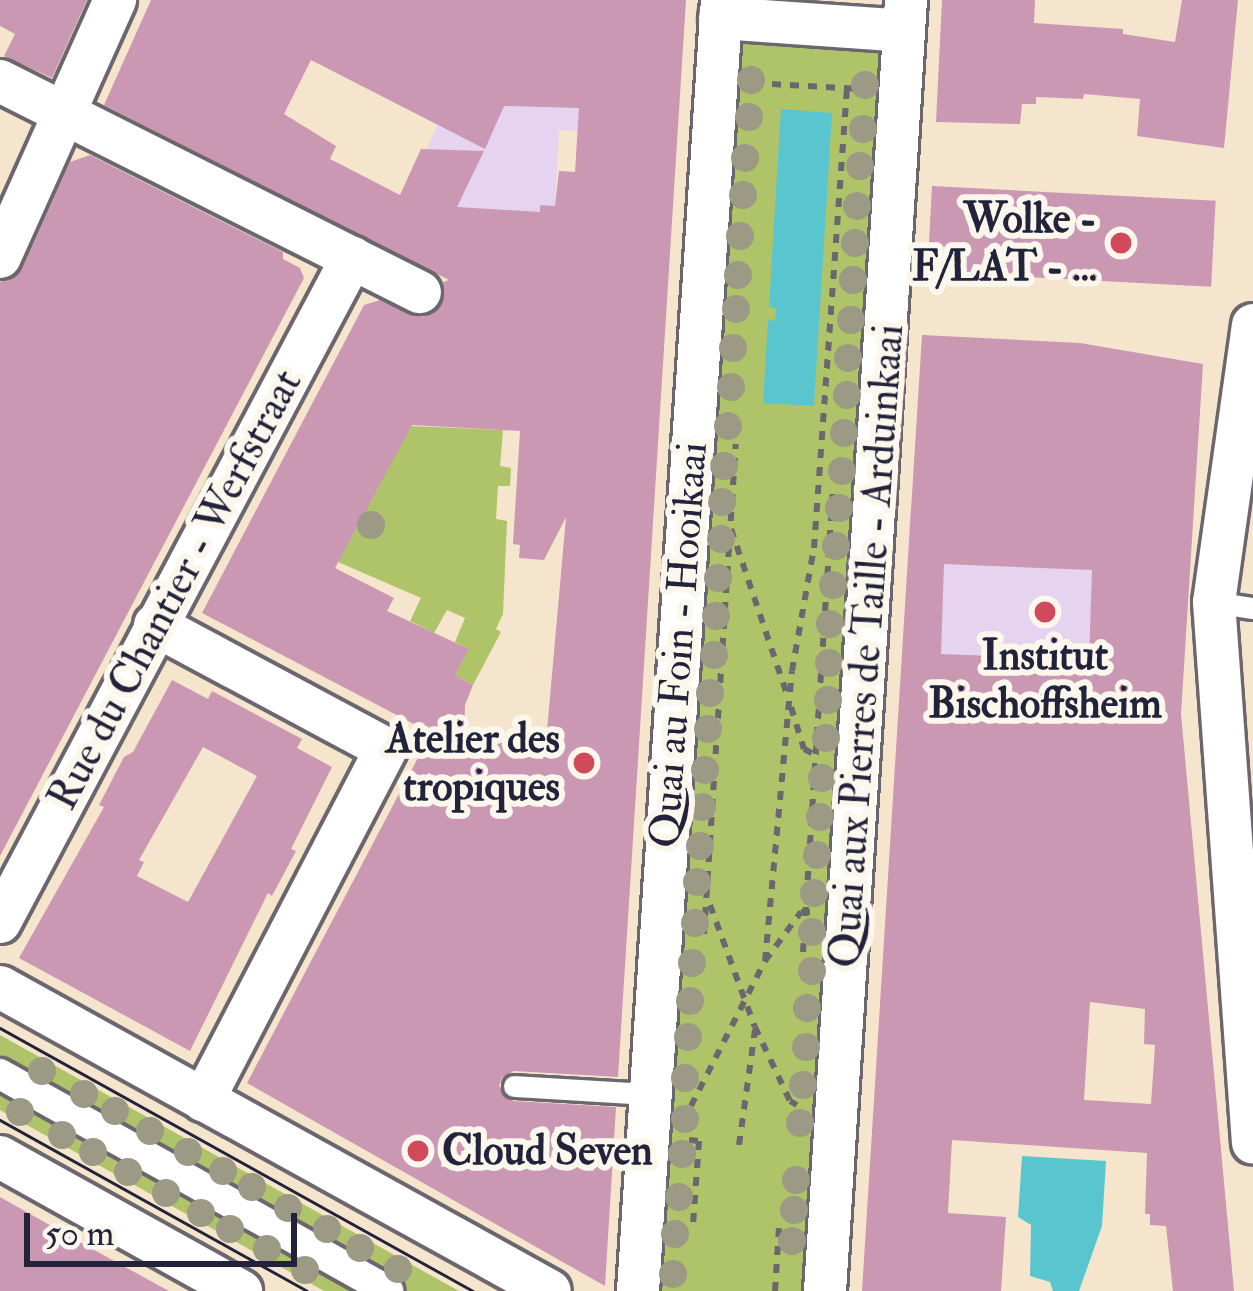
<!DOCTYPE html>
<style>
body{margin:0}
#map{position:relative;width:1253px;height:1291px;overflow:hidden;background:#f5e5cc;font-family:"IM FELL Double Pica",serif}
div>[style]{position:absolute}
.built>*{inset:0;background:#e6d3f0;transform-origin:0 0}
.green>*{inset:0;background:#afc468}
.water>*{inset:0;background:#59c6cf}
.building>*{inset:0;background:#ca98b3;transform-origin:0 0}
.path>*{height:6px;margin-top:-3px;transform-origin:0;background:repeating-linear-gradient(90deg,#6c666e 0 9px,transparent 0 18px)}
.roads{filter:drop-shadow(3px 0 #6c666e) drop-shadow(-3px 0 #6c666e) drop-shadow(0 3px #6c666e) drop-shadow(0 -3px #6c666e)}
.service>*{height:21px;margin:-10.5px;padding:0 10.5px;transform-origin:10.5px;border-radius:10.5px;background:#fff}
.pedestrian>*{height:30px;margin:-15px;padding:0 15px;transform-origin:15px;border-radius:15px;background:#fff}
.minor>*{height:42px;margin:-21px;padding:0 21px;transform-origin:21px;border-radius:21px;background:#fff}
.tram>*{height:3px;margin:-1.5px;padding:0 1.5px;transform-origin:1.5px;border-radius:1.5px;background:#22223b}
.trees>*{width:28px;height:28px;margin:-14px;border-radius:50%;background:#9c9985}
.dots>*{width:33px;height:33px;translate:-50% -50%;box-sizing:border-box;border:6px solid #fbf7ec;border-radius:50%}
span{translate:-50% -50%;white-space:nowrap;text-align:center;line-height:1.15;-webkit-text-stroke:12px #fbf7ec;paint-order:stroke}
.poi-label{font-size:42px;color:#22223b;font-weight:700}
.right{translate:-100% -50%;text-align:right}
.left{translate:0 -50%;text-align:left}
.street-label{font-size:42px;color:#22223b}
.scale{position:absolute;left:24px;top:1213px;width:273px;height:54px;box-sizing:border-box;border:6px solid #22223b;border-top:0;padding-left:15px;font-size:36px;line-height:42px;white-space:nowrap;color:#22223b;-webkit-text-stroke:9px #fbf7ec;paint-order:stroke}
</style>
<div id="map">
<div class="built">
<i style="clip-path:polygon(440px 12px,677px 136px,559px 130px,552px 269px,436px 273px,380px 246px,439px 123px)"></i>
<i style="left:910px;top:512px;width:281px;height:187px;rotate:3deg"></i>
</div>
<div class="green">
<i style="clip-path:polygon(735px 39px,884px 46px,804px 1291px,649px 1291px,660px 1287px,736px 97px)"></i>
<i style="clip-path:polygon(410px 426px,503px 430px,500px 466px,511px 468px,510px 486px,498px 486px,496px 519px,507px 521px,503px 614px,496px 629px,501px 632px,473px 685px,455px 675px,468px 649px,455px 642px,465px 618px,447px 610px,434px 633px,410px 621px,421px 598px,338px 562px)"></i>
<i style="clip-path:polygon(0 1035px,459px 1291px,324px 1291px,0 1110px)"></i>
</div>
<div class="water">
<i style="clip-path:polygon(781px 109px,832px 113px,814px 406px,763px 403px,768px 320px,775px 321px,776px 308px,769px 307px)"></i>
<i style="clip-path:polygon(1022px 1156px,1106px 1161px,1102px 1226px,1079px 1291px,1053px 1291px,1050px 1282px,1030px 1276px,1031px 1225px,1018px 1217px)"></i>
</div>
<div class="building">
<i style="clip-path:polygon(0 0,87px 0,52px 78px,4px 56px,15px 34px,0 26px)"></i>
<i style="clip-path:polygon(evenodd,151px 0,686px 0,618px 1077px,514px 1071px,502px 1077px,499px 1086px,513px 1101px,616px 1107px,605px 1286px,247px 1083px,431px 733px,202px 613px,364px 305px,380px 300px,423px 317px,442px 304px,443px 282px,449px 280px,104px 105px,151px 0,311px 60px,485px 149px,504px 106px,579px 108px,575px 172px,559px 171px,555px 206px,540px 205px,540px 212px,457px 207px,484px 151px,421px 149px,400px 195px,330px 159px,336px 146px,284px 114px,311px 60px,151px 0,412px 425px,520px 431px,513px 544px,520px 545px,519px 558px,544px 560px,566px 517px,546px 742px,464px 737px,465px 705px,473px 685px,455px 675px,469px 649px,387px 611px,394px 598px,335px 568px,412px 425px)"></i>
<i style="clip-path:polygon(942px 0,1035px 0,1034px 23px,1123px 29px,1123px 34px,1175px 42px,1182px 0,1238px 0,1224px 148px,1137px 136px,1140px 99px,1084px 94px,1083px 99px,1036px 97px,1036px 104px,1022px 104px,1020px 124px,936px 122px)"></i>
<i style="clip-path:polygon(90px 155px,283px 252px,283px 259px,300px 268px,304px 278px,0 856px,0 282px,23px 267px,70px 162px)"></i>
<i style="left:932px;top:186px;width:284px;height:86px;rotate:3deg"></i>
<i style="clip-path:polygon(evenodd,922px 335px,1080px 343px,1203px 364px,1181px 714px,1234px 1291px,1173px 1291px,1166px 1226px,1150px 1225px,1150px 1214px,1145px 1214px,1147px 1153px,952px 1140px,948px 1213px,1006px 1217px,1001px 1291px,862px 1291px,922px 335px,944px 564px,1092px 570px,1089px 660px,941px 654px,944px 564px,922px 335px,1090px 1002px,1145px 1009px,1144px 1044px,1155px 1045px,1151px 1104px,1084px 1100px,1090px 1002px)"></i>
<i style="clip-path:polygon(evenodd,172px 680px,208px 699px,212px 691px,302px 739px,297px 748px,332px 767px,291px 849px,296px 851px,272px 896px,268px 893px,190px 1051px,19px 958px,104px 807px,99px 805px,124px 757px,133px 752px,172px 680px,203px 747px,257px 776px,188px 902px,137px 876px,144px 862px,139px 860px,203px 747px)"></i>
<i style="clip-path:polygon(0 1197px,85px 1245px,169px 1291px,0 1291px)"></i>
</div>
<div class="path">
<i style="left:754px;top:83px;width:107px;rotate:3.2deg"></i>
<i style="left:731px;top:529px;width:174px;rotate:71.3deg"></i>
<i style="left:791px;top:707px;width:44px;rotate:72.8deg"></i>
<i style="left:804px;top:749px;width:9px;rotate:27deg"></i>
<i style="left:710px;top:905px;width:130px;rotate:69.8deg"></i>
<i style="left:755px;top:1027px;width:82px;rotate:64.7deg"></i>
<i style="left:790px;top:1101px;width:8px;rotate:30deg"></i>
<i style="left:704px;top:934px;width:491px;rotate:-86.3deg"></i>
<i style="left:803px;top:952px;width:467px;rotate:-86.3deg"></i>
<i style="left:765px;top:961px;width:291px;rotate:-84.7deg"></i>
<i style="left:792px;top:671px;width:125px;rotate:-79.9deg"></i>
<i style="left:814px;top:548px;width:461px;rotate:-85.9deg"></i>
<i style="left:691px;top:1106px;width:163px;rotate:-63deg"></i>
<i style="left:765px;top:961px;width:61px;rotate:-53.7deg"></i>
<i style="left:801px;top:912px;width:9px"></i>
<i style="left:689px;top:1140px;width:10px;rotate:6deg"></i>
<i style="left:699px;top:1141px;width:84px;rotate:94.1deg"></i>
<i style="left:739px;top:1145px;width:116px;rotate:-82.1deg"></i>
<i style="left:775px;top:1291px;width:63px;rotate:-86.4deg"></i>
</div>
<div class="roads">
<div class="service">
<i style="left:1214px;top:602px;width:39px;rotate:9deg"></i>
<i style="left:514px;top:1086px;width:136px;rotate:3.4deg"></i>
</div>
<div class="pedestrian">
<i style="left:0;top:1074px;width:445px;rotate:29.2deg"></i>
</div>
<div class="minor">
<i style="left:720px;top:18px;width:184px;rotate:4deg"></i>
<i style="left:0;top:81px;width:470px;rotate:26.7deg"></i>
<i style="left:0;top:257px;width:282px;rotate:-65.9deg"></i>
<i style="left:1253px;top:325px;width:280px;rotate:98deg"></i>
<i style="left:1214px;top:602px;width:542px;rotate:85.88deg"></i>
<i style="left:155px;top:625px;width:262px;rotate:28.2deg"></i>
<i style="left:386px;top:749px;width:396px;rotate:117.5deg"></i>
<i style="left:0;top:922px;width:752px;rotate:-62.07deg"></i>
<i style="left:0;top:987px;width:628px;rotate:28.93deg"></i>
<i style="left:0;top:1157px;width:276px;rotate:29.1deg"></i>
<i style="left:638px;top:1291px;width:1294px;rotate:-86.28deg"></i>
<i style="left:825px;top:1291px;width:1294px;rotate:-86.41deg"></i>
</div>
</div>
<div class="tram">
<i style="left:0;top:1028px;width:541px;rotate:29.08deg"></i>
<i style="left:0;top:1120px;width:351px;rotate:29.1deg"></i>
</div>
<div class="trees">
<i style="left:751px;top:80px"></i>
<i style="left:865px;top:85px"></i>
<i style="left:749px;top:117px"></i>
<i style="left:863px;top:129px"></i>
<i style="left:745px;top:158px"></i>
<i style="left:860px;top:166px"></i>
<i style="left:743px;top:195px"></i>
<i style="left:857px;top:206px"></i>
<i style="left:740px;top:236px"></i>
<i style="left:855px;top:243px"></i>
<i style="left:738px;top:275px"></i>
<i style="left:853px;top:280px"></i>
<i style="left:736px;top:309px"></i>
<i style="left:851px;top:320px"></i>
<i style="left:733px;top:348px"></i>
<i style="left:848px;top:358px"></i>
<i style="left:731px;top:387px"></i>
<i style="left:847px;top:395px"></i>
<i style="left:728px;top:426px"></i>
<i style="left:844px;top:433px"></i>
<i style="left:724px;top:466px"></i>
<i style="left:842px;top:471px"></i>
<i style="left:722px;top:502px"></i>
<i style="left:839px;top:508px"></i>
<i style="left:371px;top:525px"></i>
<i style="left:721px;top:539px"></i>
<i style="left:836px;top:546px"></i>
<i style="left:718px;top:578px"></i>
<i style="left:833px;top:585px"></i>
<i style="left:716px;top:616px"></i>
<i style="left:830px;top:624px"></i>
<i style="left:714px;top:655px"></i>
<i style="left:829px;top:663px"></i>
<i style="left:710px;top:693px"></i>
<i style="left:828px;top:700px"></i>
<i style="left:708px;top:729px"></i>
<i style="left:826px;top:738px"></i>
<i style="left:705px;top:770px"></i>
<i style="left:822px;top:778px"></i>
<i style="left:702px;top:807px"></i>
<i style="left:820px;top:817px"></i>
<i style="left:700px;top:846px"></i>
<i style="left:817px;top:855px"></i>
<i style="left:697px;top:882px"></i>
<i style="left:814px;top:893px"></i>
<i style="left:695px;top:923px"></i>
<i style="left:812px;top:932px"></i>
<i style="left:692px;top:963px"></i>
<i style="left:812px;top:971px"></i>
<i style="left:690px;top:1001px"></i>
<i style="left:807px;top:1008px"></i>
<i style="left:688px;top:1037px"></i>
<i style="left:806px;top:1047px"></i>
<i style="left:42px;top:1071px"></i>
<i style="left:685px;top:1078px"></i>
<i style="left:803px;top:1085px"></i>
<i style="left:84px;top:1094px"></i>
<i style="left:115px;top:1111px"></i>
<i style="left:20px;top:1112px"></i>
<i style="left:685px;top:1119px"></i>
<i style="left:800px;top:1123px"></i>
<i style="left:150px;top:1131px"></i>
<i style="left:62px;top:1135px"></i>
<i style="left:93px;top:1152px"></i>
<i style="left:188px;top:1152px"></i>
<i style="left:682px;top:1154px"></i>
<i style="left:223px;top:1171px"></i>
<i style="left:128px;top:1172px"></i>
<i style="left:796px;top:1180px"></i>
<i style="left:252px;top:1187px"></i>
<i style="left:166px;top:1193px"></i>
<i style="left:679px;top:1197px"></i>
<i style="left:288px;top:1208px"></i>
<i style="left:794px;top:1210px"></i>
<i style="left:201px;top:1213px"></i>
<i style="left:230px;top:1229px"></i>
<i style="left:327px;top:1229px"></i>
<i style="left:675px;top:1234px"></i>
<i style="left:792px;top:1241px"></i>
<i style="left:360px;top:1248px"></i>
<i style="left:267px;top:1249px"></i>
<i style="left:398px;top:1269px"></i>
<i style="left:305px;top:1270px"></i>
<i style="left:673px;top:1274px"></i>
</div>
<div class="dots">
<i style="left:1121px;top:243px;background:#d1495b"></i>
<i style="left:1045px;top:612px;background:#d1495b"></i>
<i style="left:584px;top:763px;background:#d1495b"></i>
<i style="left:418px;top:1151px;background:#d1495b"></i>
</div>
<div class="poi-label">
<span class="right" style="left:1097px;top:243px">Wolke -<br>F/LAT - ...</span>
<span style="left:1045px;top:680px">Institut<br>Bischoffsheim</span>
<span class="right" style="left:560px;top:763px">Atelier des<br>tropiques</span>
<span class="left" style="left:442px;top:1151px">Cloud Seven</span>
</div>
<div class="street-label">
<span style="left:175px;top:590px;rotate:-62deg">Rue du Chantier - Werfstraat</span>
<span style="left:679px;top:645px;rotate:-86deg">Quai au Foin - Hooikaai</span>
<span style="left:867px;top:646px;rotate:-86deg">Quai aux Pierres de Taille - Arduinkaai</span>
</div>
<div class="scale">50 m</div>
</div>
